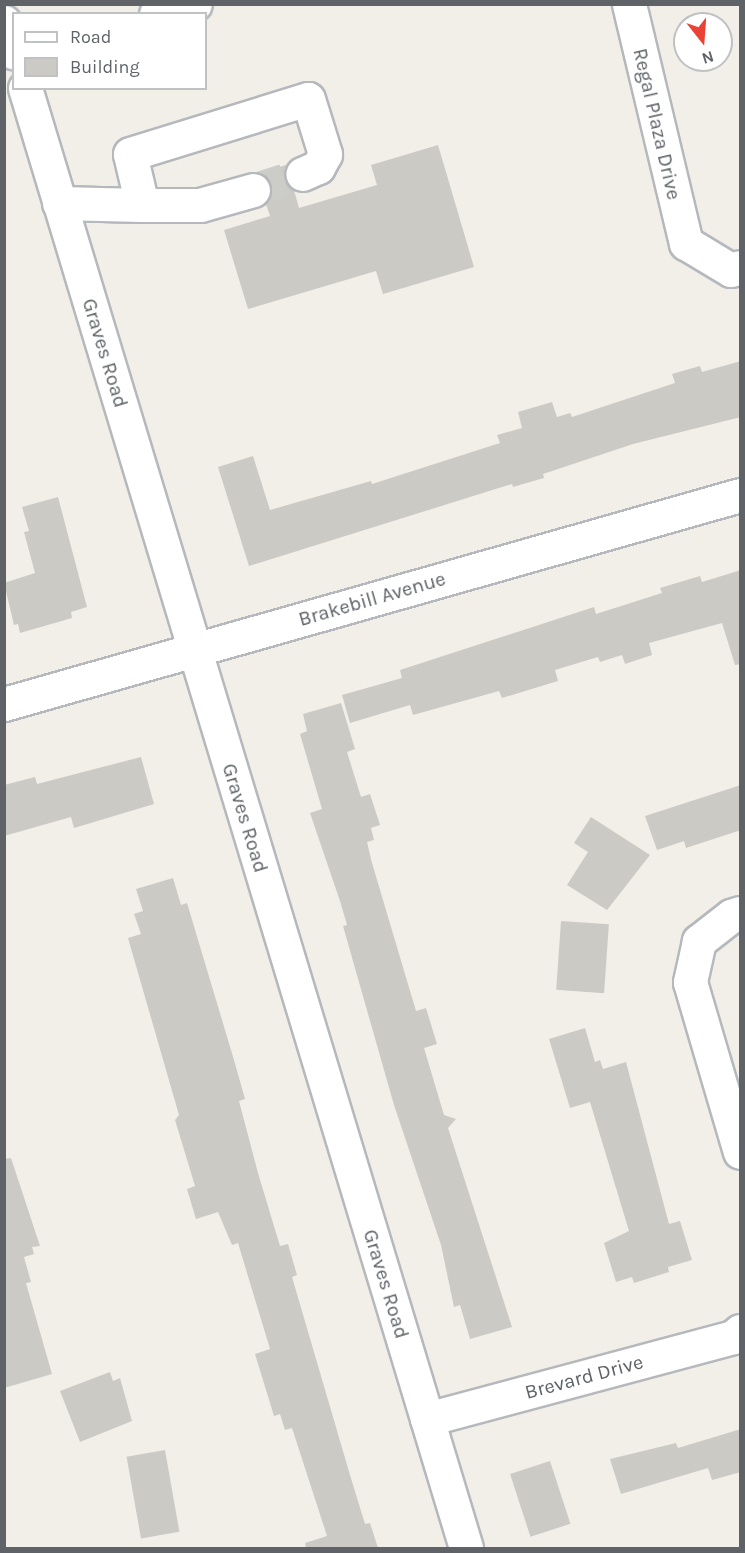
<!DOCTYPE html>
<style>
body{margin:0}
#map{position:relative;width:745px;height:1553px;overflow:hidden;background:#f1efe8;font-family:Karla,sans-serif}
div>[style]{position:absolute}
.building>*{inset:0;background:#cccac5;transform-origin:0 0}
.minor-tunnel>*{height:33px;margin-top:-16.5px;transform-origin:0;background:repeating-linear-gradient(90deg,#ccccc8 0 33px,transparent 0 49px)}
.roads{filter:drop-shadow(2px 0 #b5b8bc) drop-shadow(-2px 0 #b5b8bc) drop-shadow(0 2px #b5b8bc) drop-shadow(0 -2px #b5b8bc)}
.minor>*{height:33px;margin:-16.5px;padding:0 16.5px;transform-origin:16.5px;border-radius:16.5px;background:#fff}
span{translate:-50% -50%;white-space:nowrap;text-align:center;line-height:1.15;-webkit-text-stroke:6px #fff;paint-order:stroke}
.street-label{font-size:20px;color:#5f6368}
.frame{position:absolute;inset:0;border:6px solid #5f6368;pointer-events:none}
.legend{position:absolute;left:12px;top:12px;width:195px;height:78px;box-sizing:border-box;background:#fff;border:2px solid #bfc1c3;margin:0;padding:8px 10px;list-style:none;font-size:18px;color:#5f6368}
.legend li{display:flex;align-items:center;gap:12px;height:30px}
.legend b{width:30px;border:2px solid #bfc1c3}
.north{position:absolute;left:673px;top:12px;width:60px;height:60px;box-sizing:border-box;background:#fff;border:2px solid #bfc1c3;border-radius:50%;rotate:163deg;font-size:16px;font-weight:700;line-height:24px;text-align:center;color:#5f6368}
.north::after{content:'';display:block;margin:auto;width:21px;height:27px;background:#ea4335;clip-path:polygon(50% 0,100% 100%,50% 72%,0 100%)}
</style>
<div id="map">
<div class="building">
<i style="clip-path:polygon(438px 145px,474px 267px,383px 294px,376px 271px,248px 309px,224px 230px,270px 216px,266px 204px,271px 185px,260px 173px,286px 165px,285px 181px,294px 190px,299px 208px,377px 185px,371px 165px)"></i>
<i style="clip-path:polygon(741px 361px,741px 417px,633px 444px,543px 474px,544px 478px,513px 487px,512px 484px,249px 566px,218px 467px,253px 456px,270px 510px,371px 481px,372px 484px,500px 443px,497px 435px,522px 428px,518px 412px,552px 402px,557px 417px,570px 413px,572px 417px,675px 383px,672px 374px,700px 366px,702px 372px)"></i>
<i style="clip-path:polygon(58px 497px,87px 607px,71px 612px,72px 618px,20px 633px,18px 624px,14px 625px,4px 583px,35px 573px,24px 532px,29px 531px,22px 507px)"></i>
<i style="clip-path:polygon(741px 570px,741px 664px,735px 665px,722px 623px,649px 643px,652px 655px,625px 664px,622px 655px,600px 662px,598px 657px,555px 670px,558px 681px,502px 698px,499px 691px,413px 715px,410px 705px,350px 723px,342px 695px,402px 678px,400px 670px,594px 607px,596px 614px,662px 593px,660px 588px,700px 576px,702px 582px)"></i>
<i style="clip-path:polygon(341px 703px,355px 749px,347px 752px,361px 797px,370px 794px,380px 825px,371px 828px,374px 840px,367px 842px,372px 863px,416px 1011px,426px 1008px,437px 1044px,424px 1048px,444px 1115px,456px 1119px,448px 1128px,512px 1327px,470px 1339px,460px 1305px,454px 1307px,441px 1245px,394px 1105px,343px 926px,347px 925px,340px 901px,310px 813px,322px 809px,300px 734px,307px 731px,303px 714px)"></i>
<i style="clip-path:polygon(141px 757px,154px 804px,74px 828px,71px 817px,4px 836px,4px 785px,35px 777px,37px 784px)"></i>
<i style="clip-path:polygon(741px 785px,741px 830px,686px 848px,684px 841px,657px 850px,645px 816px)"></i>
<i style="clip-path:polygon(591px 817px,650px 855px,607px 910px,567px 885px,588px 852px,574px 843px)"></i>
<i style="clip-path:polygon(173px 878px,181px 905px,187px 903px,234px 1060px,245px 1099px,239px 1101px,258px 1173px,280px 1246px,288px 1244px,297px 1275px,292px 1277px,350px 1475px,365px 1524px,370px 1523px,378px 1548px,306px 1548px,305px 1543px,327px 1536px,292px 1428px,285px 1430px,280px 1414px,274px 1416px,255px 1354px,270px 1349px,238px 1243px,232px 1245px,218px 1212px,196px 1219px,187px 1189px,195px 1186px,175px 1120px,179px 1115px,128px 938px,141px 934px,134px 914px,143px 911px,136px 889px)"></i>
<i style="left:561px;top:921px;width:48px;height:69px;rotate:4deg"></i>
<i style="clip-path:polygon(585px 1028px,595px 1062px,600px 1060px,603px 1069px,626px 1062px,669px 1224px,680px 1221px,692px 1260px,668px 1267px,669px 1272px,634px 1283px,632px 1277px,616px 1282px,604px 1243px,629px 1231px,590px 1102px,570px 1108px,549px 1039px)"></i>
<i style="clip-path:polygon(11px 1158px,40px 1246px,32px 1247px,34px 1254px,24px 1257px,31px 1282px,26px 1283px,52px 1374px,4px 1388px,4px 1159px)"></i>
<i style="clip-path:polygon(110px 1372px,113px 1381px,120px 1378px,132px 1421px,80px 1442px,60px 1391px)"></i>
<i style="clip-path:polygon(741px 1429px,741px 1472px,712px 1480px,708px 1468px,621px 1494px,610px 1459px,676px 1443px,678px 1448px)"></i>
<i style="left:165px;top:1450px;width:83px;height:39px;rotate:80deg"></i>
<i style="left:550px;top:1461px;width:66px;height:42px;rotate:72deg"></i>
</div>
<div class="minor-tunnel">
<i style="left:253px;top:190px;width:52px;rotate:-18.1deg"></i>
</div>
<div class="roads">
<div class="minor">
<i style="left:629px;top:4px;width:246px;rotate:76.6deg"></i>
<i style="left:686px;top:243px;width:52px;rotate:31deg"></i>
<i style="left:731px;top:270px;width:9px;rotate:-18deg"></i>
<i style="left:156px;top:14px;width:40px;rotate:-14.4deg"></i>
<i style="left:4px;top:22px;width:32px;rotate:72deg"></i>
<i style="left:25px;top:88px;width:1525px;rotate:73.19deg"></i>
<i style="left:59px;top:203px;width:83px;rotate:1.4deg"></i>
<i style="left:142px;top:205px;width:52px;rotate:-103.2deg"></i>
<i style="left:130px;top:154px;width:186px;rotate:-17.2deg"></i>
<i style="left:308px;top:99px;width:58px;rotate:72.8deg"></i>
<i style="left:325px;top:154px;width:15px;rotate:118deg"></i>
<i style="left:318px;top:167px;width:17px;rotate:156deg"></i>
<i style="left:142px;top:205px;width:58px"></i>
<i style="left:200px;top:205px;width:55px;rotate:-15.8deg"></i>
<i style="left:4px;top:704px;width:765px;rotate:-15.85deg"></i>
<i style="left:740px;top:913px;width:9px;rotate:162deg"></i>
<i style="left:731px;top:916px;width:41px;rotate:142deg"></i>
<i style="left:699px;top:941px;width:42px;rotate:102.4deg"></i>
<i style="left:690px;top:982px;width:177px;rotate:73.6deg"></i>
<i style="left:427px;top:1419px;width:317px;rotate:-15deg"></i>
<i style="left:733px;top:1337px;width:9px;rotate:-41deg"></i>
</div>
</div>
<div class="street-label">
<span style="left:657px;top:124px;rotate:77deg">Regal Plaza Drive</span>
<span style="left:105px;top:353px;rotate:73deg">Graves Road</span>
<span style="left:372px;top:599px;rotate:-16deg">Brakebill Avenue</span>
<span style="left:245px;top:818px;rotate:73deg">Graves Road</span>
<span style="left:386px;top:1284px;rotate:73deg">Graves Road</span>
<span style="left:584px;top:1377px;rotate:-15deg">Brevard Drive</span>
</div>
<div class="frame"></div>
<ul class="legend">
<li><b style="height:8px;background:#fff"></b>Road</li>
<li><b style="height:16px;background:#cccac5"></b>Building</li>
</ul>
<div class="north">N</div>
</div>
